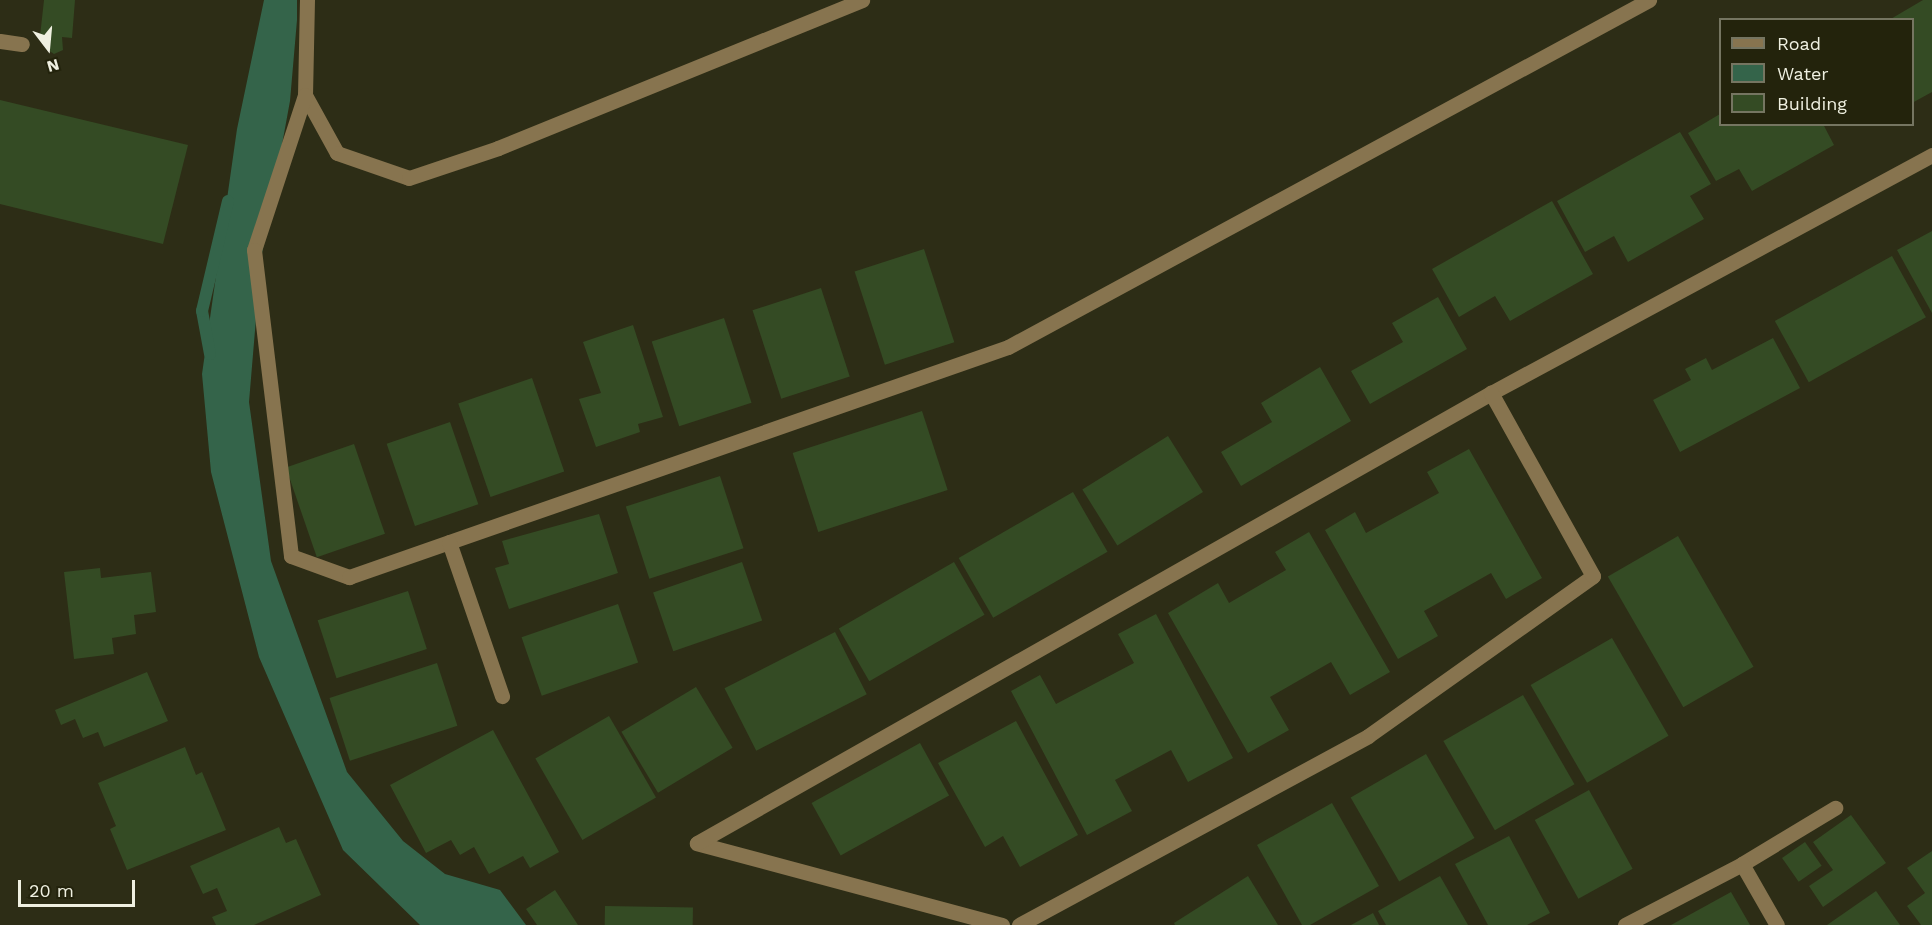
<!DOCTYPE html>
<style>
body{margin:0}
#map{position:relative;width:1932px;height:925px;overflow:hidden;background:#2d2d16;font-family:"Work Sans",sans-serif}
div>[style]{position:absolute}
.water>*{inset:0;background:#34644a}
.stream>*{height:12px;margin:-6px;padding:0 6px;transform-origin:6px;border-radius:6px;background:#34644a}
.building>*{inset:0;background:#344b24;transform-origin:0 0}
.minor>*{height:15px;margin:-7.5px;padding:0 7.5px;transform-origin:7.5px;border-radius:7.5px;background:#87744f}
span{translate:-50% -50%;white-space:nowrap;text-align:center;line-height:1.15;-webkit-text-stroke:6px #23230c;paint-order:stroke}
.legend{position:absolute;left:1719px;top:18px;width:195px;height:108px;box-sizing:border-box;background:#23230c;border:2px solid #757561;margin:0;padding:8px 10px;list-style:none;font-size:18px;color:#eff0e1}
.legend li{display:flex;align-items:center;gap:12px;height:30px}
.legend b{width:30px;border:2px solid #757561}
.north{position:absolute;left:18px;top:18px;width:60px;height:60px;-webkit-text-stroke:4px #23230c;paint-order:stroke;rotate:164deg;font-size:16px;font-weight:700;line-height:24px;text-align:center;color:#eff0e1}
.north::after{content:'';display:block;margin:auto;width:21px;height:27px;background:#eff0e1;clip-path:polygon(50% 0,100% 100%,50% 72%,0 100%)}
.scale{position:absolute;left:18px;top:880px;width:117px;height:27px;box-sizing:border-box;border:3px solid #eff0e1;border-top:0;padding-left:8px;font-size:18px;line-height:21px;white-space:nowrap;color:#eff0e1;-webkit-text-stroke:4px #23230c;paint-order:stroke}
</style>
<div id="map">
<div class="water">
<i style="clip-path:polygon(264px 0,297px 0,297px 20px,290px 101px,261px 259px,249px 402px,271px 561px,347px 772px,403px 841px,445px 874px,500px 890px,526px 925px,420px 925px,343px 850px,259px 657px,211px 472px,202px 374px,237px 129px)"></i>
</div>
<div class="stream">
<i style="left:210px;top:354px;width:44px;rotate:-100.5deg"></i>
<i style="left:202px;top:311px;width:113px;rotate:-76.7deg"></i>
</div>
<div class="building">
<i style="clip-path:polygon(44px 0,75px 0,72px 38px,62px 37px,63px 50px,54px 54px,45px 48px,48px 36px,40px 36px)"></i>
<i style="clip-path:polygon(1923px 0,1932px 0,1932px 92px,1912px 103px,1912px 20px,1889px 20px)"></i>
<i style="clip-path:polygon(0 100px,188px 145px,163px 244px,0 204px)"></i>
<i style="clip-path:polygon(1720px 114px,1720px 124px,1823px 124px,1834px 145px,1752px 191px,1739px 169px,1716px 181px,1688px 133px)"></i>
<i style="clip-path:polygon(1680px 132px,1711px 184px,1690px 196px,1704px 219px,1628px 262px,1614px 236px,1585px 252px,1557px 201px)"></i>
<i style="clip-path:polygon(1552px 201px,1593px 274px,1510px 321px,1495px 296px,1459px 317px,1432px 269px)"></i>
<i style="clip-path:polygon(1932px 231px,1932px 313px,1897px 250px)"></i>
<i style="left:924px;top:249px;width:98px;height:73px;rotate:72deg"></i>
<i style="left:1892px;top:256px;width:70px;height:134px;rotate:61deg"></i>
<i style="left:821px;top:288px;width:93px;height:72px;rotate:72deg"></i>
<i style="clip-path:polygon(1438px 297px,1467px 349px,1370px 404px,1351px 371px,1403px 342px,1392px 323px)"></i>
<i style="left:724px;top:318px;width:89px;height:76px;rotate:72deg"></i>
<i style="clip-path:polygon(633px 325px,663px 417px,638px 424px,640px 432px,596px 447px,579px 399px,601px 393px,583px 342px)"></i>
<i style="clip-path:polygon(1773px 338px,1800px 388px,1680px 452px,1653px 400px,1691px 380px,1685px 369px,1706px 358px,1712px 370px)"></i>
<i style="clip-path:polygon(1320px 367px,1351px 421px,1241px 486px,1221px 452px,1272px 422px,1261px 403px)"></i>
<i style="left:532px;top:378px;width:99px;height:78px;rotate:71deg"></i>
<i style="left:922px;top:411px;width:83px;height:136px;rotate:72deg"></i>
<i style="left:450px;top:422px;width:87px;height:67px;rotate:71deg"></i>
<i style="left:1168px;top:436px;width:66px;height:101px;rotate:58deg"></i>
<i style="left:354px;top:444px;width:95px;height:72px;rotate:71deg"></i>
<i style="clip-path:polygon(1469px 449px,1542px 578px,1506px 599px,1491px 573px,1424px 611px,1438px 636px,1398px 659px,1325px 530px,1355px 512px,1366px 533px,1439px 493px,1427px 472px)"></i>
<i style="left:720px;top:476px;width:76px;height:99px;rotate:72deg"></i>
<i style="left:1073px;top:492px;width:69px;height:132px;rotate:60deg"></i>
<i style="clip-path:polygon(599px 514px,618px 573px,509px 609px,495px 568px,509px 564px,502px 541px)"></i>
<i style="clip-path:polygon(1309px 532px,1390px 672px,1350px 695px,1331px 662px,1270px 697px,1289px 730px,1248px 753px,1168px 613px,1218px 583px,1229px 603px,1286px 570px,1275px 552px)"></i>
<i style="left:1678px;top:536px;width:151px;height:81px;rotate:60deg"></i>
<i style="left:742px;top:562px;width:62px;height:94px;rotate:71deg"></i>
<i style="left:954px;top:562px;width:61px;height:133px;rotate:60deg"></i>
<i style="clip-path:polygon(100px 568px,101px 578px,151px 572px,156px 612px,134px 615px,136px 634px,112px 638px,114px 654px,74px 659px,64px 572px)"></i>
<i style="left:408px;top:591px;width:61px;height:95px;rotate:72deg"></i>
<i style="left:618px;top:604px;width:62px;height:102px;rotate:71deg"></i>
<i style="clip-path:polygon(1156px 614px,1233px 758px,1188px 782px,1171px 750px,1115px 780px,1132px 811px,1087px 835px,1011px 691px,1040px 675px,1056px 704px,1134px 663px,1118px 634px)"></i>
<i style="left:835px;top:632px;width:70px;height:124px;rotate:63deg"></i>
<i style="left:1612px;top:638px;width:113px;height:94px;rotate:60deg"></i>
<i style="left:437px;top:663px;width:66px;height:113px;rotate:72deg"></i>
<i style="clip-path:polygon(147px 672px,168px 721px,104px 747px,98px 732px,83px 738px,75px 719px,61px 725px,55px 710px)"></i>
<i style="left:696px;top:687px;width:71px;height:87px;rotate:59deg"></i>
<i style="left:1523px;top:695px;width:103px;height:92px;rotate:60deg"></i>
<i style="left:609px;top:716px;width:94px;height:85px;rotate:60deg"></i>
<i style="clip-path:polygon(1016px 721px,1078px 835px,1020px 867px,1003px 836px,985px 847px,938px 763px)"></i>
<i style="clip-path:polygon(493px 730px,559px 852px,530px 868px,523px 856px,489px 874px,474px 847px,460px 855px,451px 840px,426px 853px,390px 785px)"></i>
<i style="left:920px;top:743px;width:60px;height:124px;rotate:61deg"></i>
<i style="clip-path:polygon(185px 747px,196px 775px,202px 772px,226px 830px,127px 870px,110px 829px,116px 826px,98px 783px)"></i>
<i style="left:1426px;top:754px;width:97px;height:87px;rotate:60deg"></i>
<i style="left:1589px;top:790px;width:90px;height:62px;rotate:61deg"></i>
<i style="clip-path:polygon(1332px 803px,1379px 886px,1310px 925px,1302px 925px,1257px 845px)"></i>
<i style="clip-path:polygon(1851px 815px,1886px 863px,1823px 907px,1809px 886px,1833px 870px,1813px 842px)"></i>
<i style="clip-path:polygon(279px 827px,286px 843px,296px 839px,321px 895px,254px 925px,216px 925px,212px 917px,227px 911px,217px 888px,203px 894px,190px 866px)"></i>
<i style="clip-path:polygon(1509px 836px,1550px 913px,1527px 925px,1488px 925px,1455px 864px)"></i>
<i style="left:1805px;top:842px;width:29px;height:28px;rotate:55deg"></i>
<i style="clip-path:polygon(1932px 851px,1932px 925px,1921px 925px,1907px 906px,1925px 893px,1907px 868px)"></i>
<i style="clip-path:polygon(1248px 876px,1278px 925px,1175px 925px,1174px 923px)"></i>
<i style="clip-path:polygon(1440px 876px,1468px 925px,1386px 925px,1378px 911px)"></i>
<i style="clip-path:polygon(555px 890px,578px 925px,537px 925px,526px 909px)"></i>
<i style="clip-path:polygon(1876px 891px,1900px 925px,1827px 925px)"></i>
<i style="clip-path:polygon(1731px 892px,1750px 925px,1671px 925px)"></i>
<i style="left:605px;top:906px;width:88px;height:19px;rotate:1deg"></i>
<i style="clip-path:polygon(1373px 913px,1379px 925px,1351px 925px)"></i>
</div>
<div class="minor">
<i style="left:307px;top:0;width:95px;rotate:91.2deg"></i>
<i style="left:305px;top:95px;width:66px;rotate:61.1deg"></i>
<i style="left:337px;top:153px;width:76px;rotate:19.1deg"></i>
<i style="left:409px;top:178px;width:94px;rotate:-18.6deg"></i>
<i style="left:498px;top:148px;width:393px;rotate:-22.1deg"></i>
<i style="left:0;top:41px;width:22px;rotate:8deg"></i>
<i style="left:305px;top:95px;width:163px;rotate:108.2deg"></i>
<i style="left:254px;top:250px;width:308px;rotate:83.1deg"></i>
<i style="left:291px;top:556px;width:62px;rotate:19.9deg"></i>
<i style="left:349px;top:577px;width:698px;rotate:-19.24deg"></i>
<i style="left:1008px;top:347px;width:729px;rotate:-28.43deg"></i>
<i style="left:449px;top:542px;width:163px;rotate:71deg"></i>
<i style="left:1742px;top:864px;width:109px;rotate:-31.1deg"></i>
<i style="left:1002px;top:925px;width:316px;rotate:-165deg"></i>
<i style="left:697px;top:843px;width:913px;rotate:-29.54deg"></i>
<i style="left:1491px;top:393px;width:501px;rotate:-28.35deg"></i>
<i style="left:1019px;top:925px;width:397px;rotate:-28.4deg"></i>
<i style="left:1368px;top:736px;width:276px;rotate:-35.4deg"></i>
<i style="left:1593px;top:576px;width:210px;rotate:-119.1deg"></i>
<i style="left:1625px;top:925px;width:132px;rotate:-27.5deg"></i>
<i style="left:1742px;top:864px;width:70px;rotate:60.2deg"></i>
</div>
<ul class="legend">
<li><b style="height:8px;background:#87744f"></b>Road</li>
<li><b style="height:16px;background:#34644a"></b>Water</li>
<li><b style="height:16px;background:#344b24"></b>Building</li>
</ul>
<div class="north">N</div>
<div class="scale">20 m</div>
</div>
